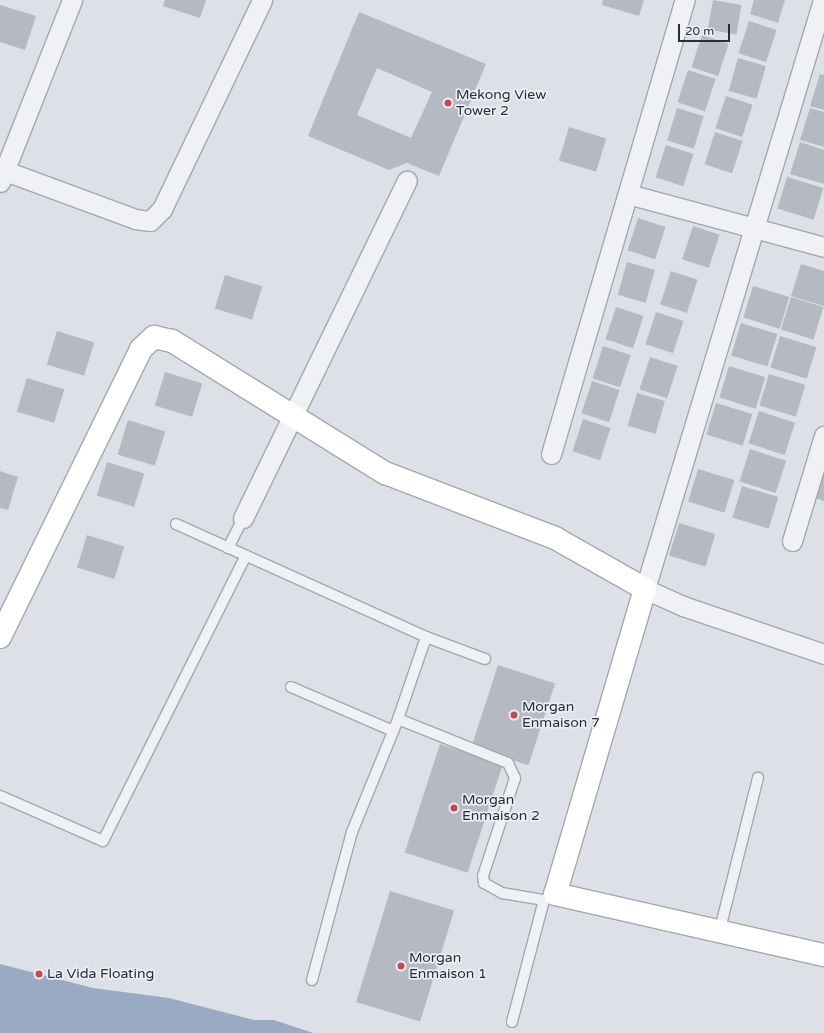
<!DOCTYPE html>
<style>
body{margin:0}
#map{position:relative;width:824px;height:1033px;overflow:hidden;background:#dde0e6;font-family:"Varela Round",sans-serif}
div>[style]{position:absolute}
.water>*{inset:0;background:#99abc4}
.building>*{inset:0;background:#b4b9c2;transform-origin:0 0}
.roads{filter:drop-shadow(1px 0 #a3a7af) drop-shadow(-1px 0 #a3a7af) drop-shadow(0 1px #a3a7af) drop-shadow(0 -1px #a3a7af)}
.lane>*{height:10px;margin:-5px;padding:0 5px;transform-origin:5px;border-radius:5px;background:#eff1f4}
.street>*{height:19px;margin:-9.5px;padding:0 9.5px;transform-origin:9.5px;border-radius:9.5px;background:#eff1f4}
.secondary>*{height:22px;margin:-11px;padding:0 11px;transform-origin:11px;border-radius:11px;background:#fff}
.dots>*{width:11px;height:11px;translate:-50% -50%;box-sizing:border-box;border:2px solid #eceff4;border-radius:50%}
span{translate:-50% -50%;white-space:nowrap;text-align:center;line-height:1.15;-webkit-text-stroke:3.5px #eceff4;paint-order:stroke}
.poi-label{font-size:14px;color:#272d3b}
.left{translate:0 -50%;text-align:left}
.scale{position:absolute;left:678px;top:24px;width:52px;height:18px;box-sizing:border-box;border:2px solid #272d3b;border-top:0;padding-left:5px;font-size:12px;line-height:14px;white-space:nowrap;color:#272d3b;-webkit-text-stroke:3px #eceff4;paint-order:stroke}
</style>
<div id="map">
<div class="water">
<i style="clip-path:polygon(0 964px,93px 988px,169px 998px,254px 1020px,274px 1020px,313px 1033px,0 1033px)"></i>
</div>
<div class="building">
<i style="clip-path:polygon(165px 0,206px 0,200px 18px,163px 6px)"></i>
<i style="clip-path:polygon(603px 0,644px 0,639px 16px,602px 5px)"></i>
<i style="left:713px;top:0;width:29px;height:30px;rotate:10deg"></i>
<i style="clip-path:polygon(754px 0,785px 0,778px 23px,750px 14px)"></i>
<i style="clip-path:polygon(0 5px,36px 16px,25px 50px,0 42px)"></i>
<i style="clip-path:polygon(evenodd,359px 12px,486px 64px,439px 176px,407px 163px,389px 170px,308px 136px,359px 12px,377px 68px,432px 92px,411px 138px,357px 115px,377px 68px)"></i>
<i style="left:749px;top:21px;width:29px;height:34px;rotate:18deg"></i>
<i style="left:702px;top:35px;width:28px;height:34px;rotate:18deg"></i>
<i style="left:738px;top:58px;width:29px;height:34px;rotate:16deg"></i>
<i style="left:688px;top:70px;width:29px;height:34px;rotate:18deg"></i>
<i style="clip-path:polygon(820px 74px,824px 75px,824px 110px,810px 106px)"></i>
<i style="left:726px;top:96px;width:28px;height:34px;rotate:18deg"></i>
<i style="left:677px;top:108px;width:28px;height:34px;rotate:17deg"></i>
<i style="clip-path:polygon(810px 108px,824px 112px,824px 147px,800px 140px)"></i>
<i style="left:569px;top:127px;width:39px;height:35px;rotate:17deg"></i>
<i style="left:715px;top:132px;width:29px;height:34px;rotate:18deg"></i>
<i style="clip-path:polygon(800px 142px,824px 150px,824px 184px,790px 174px)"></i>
<i style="left:666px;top:145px;width:29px;height:34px;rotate:18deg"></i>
<i style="left:787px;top:177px;width:38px;height:33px;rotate:17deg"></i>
<i style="left:638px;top:218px;width:29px;height:34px;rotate:18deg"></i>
<i style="left:693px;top:226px;width:28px;height:35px;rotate:18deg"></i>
<i style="left:627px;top:262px;width:29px;height:34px;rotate:16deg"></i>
<i style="clip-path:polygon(801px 264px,824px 271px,824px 306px,791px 296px)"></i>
<i style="left:671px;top:271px;width:28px;height:35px;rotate:18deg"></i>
<i style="left:225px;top:275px;width:39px;height:35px;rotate:17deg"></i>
<i style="left:753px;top:286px;width:38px;height:33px;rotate:17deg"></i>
<i style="left:791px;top:297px;width:34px;height:34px;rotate:17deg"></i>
<i style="left:616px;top:307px;width:29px;height:34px;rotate:18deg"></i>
<i style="left:656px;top:312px;width:29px;height:34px;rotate:18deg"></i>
<i style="left:741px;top:323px;width:38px;height:34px;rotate:17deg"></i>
<i style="left:57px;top:331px;width:39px;height:35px;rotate:17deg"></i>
<i style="left:780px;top:336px;width:38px;height:33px;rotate:17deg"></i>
<i style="left:603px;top:346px;width:29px;height:34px;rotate:18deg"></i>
<i style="left:650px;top:357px;width:29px;height:34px;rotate:18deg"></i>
<i style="left:729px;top:366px;width:38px;height:33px;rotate:17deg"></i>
<i style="left:165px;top:372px;width:39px;height:35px;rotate:17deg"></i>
<i style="left:769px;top:374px;width:38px;height:33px;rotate:17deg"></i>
<i style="left:27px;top:378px;width:39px;height:35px;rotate:17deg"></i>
<i style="left:592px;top:381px;width:29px;height:34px;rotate:18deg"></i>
<i style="left:637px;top:393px;width:29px;height:34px;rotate:16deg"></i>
<i style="left:716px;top:403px;width:38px;height:33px;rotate:17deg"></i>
<i style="left:759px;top:411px;width:38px;height:34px;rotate:18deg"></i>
<i style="left:583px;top:419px;width:29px;height:34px;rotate:18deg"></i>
<i style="left:128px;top:420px;width:39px;height:36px;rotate:17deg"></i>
<i style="left:750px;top:449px;width:38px;height:34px;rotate:18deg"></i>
<i style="left:107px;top:462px;width:39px;height:35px;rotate:17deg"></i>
<i style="left:698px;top:469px;width:38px;height:34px;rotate:17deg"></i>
<i style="clip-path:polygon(0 471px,18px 477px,8px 510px,0 508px)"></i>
<i style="clip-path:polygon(824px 473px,824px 501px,816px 498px)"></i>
<i style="left:742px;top:486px;width:38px;height:33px;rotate:17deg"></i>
<i style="left:679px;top:523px;width:38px;height:34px;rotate:17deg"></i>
<i style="left:87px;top:535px;width:39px;height:34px;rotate:17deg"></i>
<i style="left:498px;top:665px;width:60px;height:86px;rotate:18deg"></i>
<i style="left:440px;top:744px;width:66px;height:114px;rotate:18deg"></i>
<i style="left:390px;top:891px;width:67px;height:116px;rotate:17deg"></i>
</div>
<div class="roads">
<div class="lane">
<i style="left:176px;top:524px;width:274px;rotate:24.3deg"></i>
<i style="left:426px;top:637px;width:63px;rotate:20.4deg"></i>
<i style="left:228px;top:548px;width:34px;rotate:-63deg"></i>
<i style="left:291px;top:687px;width:111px;rotate:23.3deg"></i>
<i style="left:398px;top:719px;width:118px;rotate:21.8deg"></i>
<i style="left:508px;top:763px;width:17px;rotate:65deg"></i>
<i style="left:515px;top:778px;width:103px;rotate:108.1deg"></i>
<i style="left:483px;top:876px;width:7px;rotate:82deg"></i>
<i style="left:484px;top:883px;width:21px;rotate:29deg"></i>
<i style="left:502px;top:893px;width:43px;rotate:9.5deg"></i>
<i style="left:544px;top:900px;width:13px;rotate:-29deg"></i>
<i style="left:0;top:796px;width:112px;rotate:23.6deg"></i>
<i style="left:103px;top:841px;width:319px;rotate:-63.4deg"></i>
<i style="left:720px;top:929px;width:156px;rotate:-75.9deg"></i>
<i style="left:312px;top:980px;width:153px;rotate:-74.9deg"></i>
<i style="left:352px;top:832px;width:122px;rotate:-67.8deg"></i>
<i style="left:398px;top:719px;width:87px;rotate:-71.1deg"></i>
<i style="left:512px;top:1022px;width:126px;rotate:-75.3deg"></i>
</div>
<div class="street">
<i style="left:823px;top:0;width:615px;rotate:106.82deg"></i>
<i style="left:645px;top:589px;width:42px;rotate:24.1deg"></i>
<i style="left:683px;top:606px;width:149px;rotate:18.8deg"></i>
<i style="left:0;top:169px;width:144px;rotate:20.3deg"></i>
<i style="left:135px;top:219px;width:15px;rotate:8deg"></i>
<i style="left:150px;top:221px;width:17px;rotate:-45deg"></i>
<i style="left:162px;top:209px;width:232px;rotate:-64.4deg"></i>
<i style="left:0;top:182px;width:196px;rotate:-68.4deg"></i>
<i style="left:628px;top:194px;width:203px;rotate:15.1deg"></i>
<i style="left:551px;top:454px;width:473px;rotate:-73.6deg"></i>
<i style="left:243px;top:518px;width:375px;rotate:-64.1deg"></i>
<i style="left:792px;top:541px;width:110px;rotate:-73.1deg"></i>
</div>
<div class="secondary">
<i style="left:0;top:637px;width:321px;rotate:-63.9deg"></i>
<i style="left:141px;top:349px;width:18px;rotate:-43deg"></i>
<i style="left:154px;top:337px;width:18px;rotate:13deg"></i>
<i style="left:172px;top:341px;width:251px;rotate:31.8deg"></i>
<i style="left:385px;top:473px;width:182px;rotate:20.9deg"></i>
<i style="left:555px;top:538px;width:103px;rotate:29.5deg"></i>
<i style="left:645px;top:589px;width:318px;rotate:106.4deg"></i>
<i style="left:555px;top:894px;width:276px;rotate:12.8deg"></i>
</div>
</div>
<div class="dots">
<i style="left:448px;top:103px;background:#c54853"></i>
<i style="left:514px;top:715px;background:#c54853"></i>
<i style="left:454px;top:808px;background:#c54853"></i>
<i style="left:401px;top:966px;background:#c54853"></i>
<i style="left:39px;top:974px;background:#c54853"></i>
</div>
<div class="poi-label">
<span class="left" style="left:456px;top:103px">Mekong View<br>Tower 2</span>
<span class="left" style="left:522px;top:715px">Morgan<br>Enmaison 7</span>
<span class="left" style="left:462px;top:808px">Morgan<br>Enmaison 2</span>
<span class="left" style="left:409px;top:966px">Morgan<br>Enmaison 1</span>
<span class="left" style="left:47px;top:974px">La Vida Floating</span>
</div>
<div class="scale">20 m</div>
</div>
